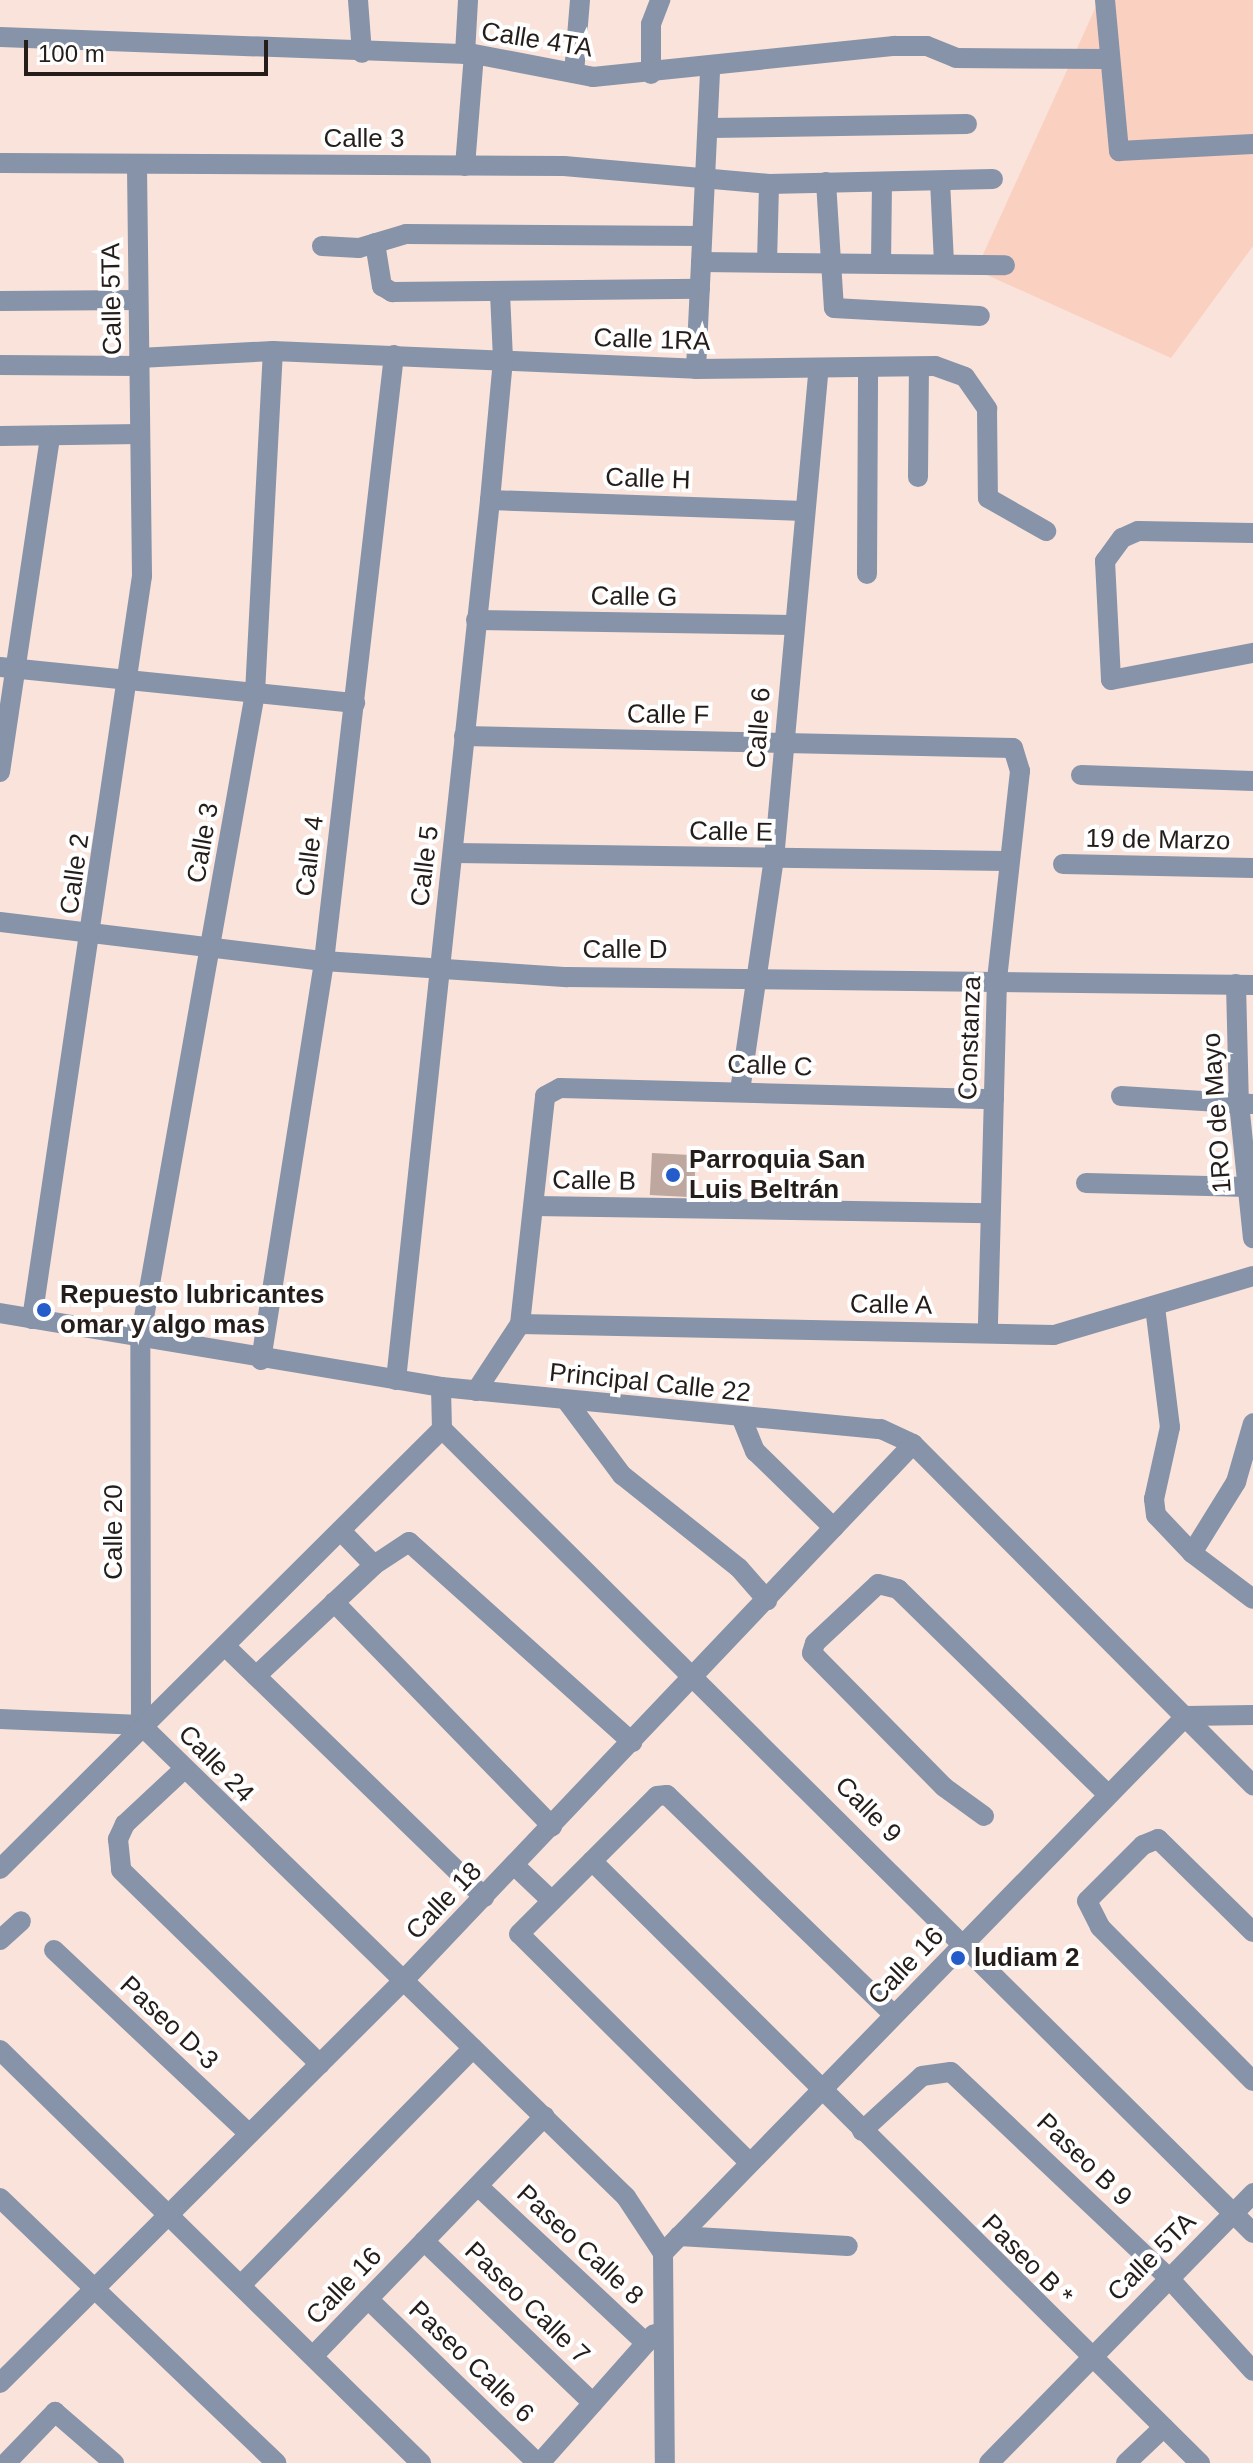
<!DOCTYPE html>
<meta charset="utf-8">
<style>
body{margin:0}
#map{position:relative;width:1253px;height:2463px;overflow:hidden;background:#fae3da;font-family:Helvetica,sans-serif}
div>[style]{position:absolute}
.green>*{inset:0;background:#fad0c0}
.building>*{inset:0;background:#bda79e;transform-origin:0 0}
.minor>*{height:20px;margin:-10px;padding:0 10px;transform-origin:10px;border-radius:10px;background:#8693a9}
.dots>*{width:22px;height:22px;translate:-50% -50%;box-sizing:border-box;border:4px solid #fff;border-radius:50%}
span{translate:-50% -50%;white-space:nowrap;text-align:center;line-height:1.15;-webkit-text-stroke:8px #fff;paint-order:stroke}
.street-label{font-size:26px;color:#251d1a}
.poi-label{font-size:26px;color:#251d1a;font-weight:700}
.left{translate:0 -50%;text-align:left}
.scale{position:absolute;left:24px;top:40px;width:244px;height:36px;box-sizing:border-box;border:4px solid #251d1a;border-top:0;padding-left:10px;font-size:24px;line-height:28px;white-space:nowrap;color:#251d1a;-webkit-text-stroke:6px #fff;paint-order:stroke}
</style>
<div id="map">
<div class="green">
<i style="clip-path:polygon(1099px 0,1253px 0,1253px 246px,1171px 358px,976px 270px)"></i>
</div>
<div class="building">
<i style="left:652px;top:1153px;width:44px;height:42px;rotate:3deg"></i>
</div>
<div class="minor">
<i style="left:358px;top:0;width:53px;rotate:85.7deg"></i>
<i style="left:1105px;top:0;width:152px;rotate:84.7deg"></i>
<i style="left:1119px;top:151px;width:134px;rotate:-3deg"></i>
<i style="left:0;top:37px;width:474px;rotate:2.1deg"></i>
<i style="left:474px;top:54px;width:121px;rotate:10.9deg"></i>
<i style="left:593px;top:77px;width:303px;rotate:-5.9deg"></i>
<i style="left:894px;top:46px;width:33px"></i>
<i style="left:927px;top:46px;width:31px;rotate:22deg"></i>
<i style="left:956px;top:58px;width:153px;rotate:0.4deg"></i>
<i style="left:465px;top:54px;width:54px;rotate:-86.8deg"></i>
<i style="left:574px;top:73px;width:73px;rotate:-85.3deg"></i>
<i style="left:651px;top:74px;width:50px;rotate:-90deg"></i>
<i style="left:651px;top:24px;width:26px;rotate:-69deg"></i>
<i style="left:710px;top:128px;width:257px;rotate:-0.9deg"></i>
<i style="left:0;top:163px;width:564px;rotate:0.3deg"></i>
<i style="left:564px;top:166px;width:206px;rotate:5deg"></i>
<i style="left:769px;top:184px;width:224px;rotate:-1.3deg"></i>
<i style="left:465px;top:166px;width:112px;rotate:-85.4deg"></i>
<i style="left:940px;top:181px;width:83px;rotate:87.2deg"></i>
<i style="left:826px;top:182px;width:126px;rotate:86.4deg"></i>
<i style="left:834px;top:308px;width:146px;rotate:3.1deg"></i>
<i style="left:375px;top:243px;width:44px;rotate:80.8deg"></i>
<i style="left:382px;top:286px;width:12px;rotate:31deg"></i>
<i style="left:392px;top:292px;width:308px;rotate:-0.6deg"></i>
<i style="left:322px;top:246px;width:37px;rotate:3deg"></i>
<i style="left:359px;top:248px;width:49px;rotate:-16.6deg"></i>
<i style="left:406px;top:234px;width:296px;rotate:0.4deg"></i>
<i style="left:701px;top:262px;width:304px;rotate:0.6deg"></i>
<i style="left:767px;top:262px;width:78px;rotate:-88.5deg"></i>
<i style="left:881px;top:264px;width:82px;rotate:-89.3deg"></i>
<i style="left:0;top:301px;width:138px;rotate:-0.4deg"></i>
<i style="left:139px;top:358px;width:134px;rotate:-3deg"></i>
<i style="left:273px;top:351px;width:423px;rotate:2.4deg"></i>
<i style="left:696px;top:369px;width:239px;rotate:-0.7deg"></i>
<i style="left:935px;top:366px;width:32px;rotate:20deg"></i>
<i style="left:965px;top:377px;width:39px;rotate:55deg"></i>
<i style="left:987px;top:409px;width:89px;rotate:89.4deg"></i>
<i style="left:988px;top:498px;width:67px;rotate:29.6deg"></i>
<i style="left:0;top:365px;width:139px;rotate:0.4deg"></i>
<i style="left:696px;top:369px;width:302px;rotate:-87.3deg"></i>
<i style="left:0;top:436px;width:140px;rotate:-0.8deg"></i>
<i style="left:918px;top:477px;width:110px;rotate:-89.5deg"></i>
<i style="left:490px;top:500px;width:314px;rotate:2deg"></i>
<i style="left:1253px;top:533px;width:115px;rotate:-179deg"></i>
<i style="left:1138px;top:531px;width:17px;rotate:156deg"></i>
<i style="left:1122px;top:538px;width:29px;rotate:126deg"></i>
<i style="left:1105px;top:561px;width:119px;rotate:87.1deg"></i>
<i style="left:1111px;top:680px;width:145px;rotate:-10.8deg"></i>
<i style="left:867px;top:574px;width:206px;rotate:-89.7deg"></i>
<i style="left:476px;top:620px;width:315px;rotate:0.9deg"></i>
<i style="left:0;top:667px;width:357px;rotate:5.8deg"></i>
<i style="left:464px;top:736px;width:549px;rotate:1.25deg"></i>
<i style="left:1013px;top:748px;width:24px;rotate:73deg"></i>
<i style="left:1020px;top:771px;width:209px;rotate:96.3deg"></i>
<i style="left:997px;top:979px;width:354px;rotate:91.5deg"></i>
<i style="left:0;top:772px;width:340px;rotate:-81.5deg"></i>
<i style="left:1081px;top:775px;width:172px;rotate:2deg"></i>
<i style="left:455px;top:853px;width:551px;rotate:0.83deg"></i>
<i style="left:1063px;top:864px;width:190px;rotate:1.2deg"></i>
<i style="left:0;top:922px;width:326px;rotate:6.9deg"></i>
<i style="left:324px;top:961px;width:244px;rotate:3.8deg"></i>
<i style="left:567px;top:977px;width:686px;rotate:0.67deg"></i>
<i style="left:1236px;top:984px;width:119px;rotate:88.6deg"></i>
<i style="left:1239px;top:1103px;width:136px;rotate:84.1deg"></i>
<i style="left:740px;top:1091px;width:234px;rotate:-81.7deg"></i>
<i style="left:774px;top:859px;width:493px;rotate:-84.8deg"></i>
<i style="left:1121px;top:1096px;width:131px;rotate:3.5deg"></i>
<i style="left:1086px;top:1183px;width:162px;rotate:1.4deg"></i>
<i style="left:534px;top:1206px;width:456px;rotate:0.9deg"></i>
<i style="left:1155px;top:1307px;width:121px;rotate:82.9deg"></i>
<i style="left:1170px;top:1427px;width:74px;rotate:102.5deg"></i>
<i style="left:1154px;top:1499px;width:16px;rotate:83deg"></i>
<i style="left:1156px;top:1515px;width:52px;rotate:46.5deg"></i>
<i style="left:1192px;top:1553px;width:76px;rotate:37deg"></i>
<i style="left:0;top:1313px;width:447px;rotate:9.5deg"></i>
<i style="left:441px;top:1387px;width:442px;rotate:5.5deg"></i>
<i style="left:881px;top:1429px;width:35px;rotate:25deg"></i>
<i style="left:913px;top:1444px;width:482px;rotate:45.1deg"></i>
<i style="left:32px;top:1319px;width:751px;rotate:-81.58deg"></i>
<i style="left:142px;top:576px;width:412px;rotate:-90.7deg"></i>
<i style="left:520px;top:1324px;width:534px;rotate:1.18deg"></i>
<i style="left:1054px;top:1335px;width:208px;rotate:-16.5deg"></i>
<i style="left:261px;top:1360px;width:404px;rotate:-81deg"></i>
<i style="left:324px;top:961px;width:610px;rotate:-83.41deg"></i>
<i style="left:396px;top:1380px;width:885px;rotate:-83.9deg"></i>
<i style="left:490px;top:500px;width:142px;rotate:-84.7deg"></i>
<i style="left:503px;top:359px;width:65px;rotate:-92.6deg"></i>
<i style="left:476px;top:1391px;width:80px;rotate:-56.7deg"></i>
<i style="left:520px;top:1324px;width:229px;rotate:-83.7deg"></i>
<i style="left:545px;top:1096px;width:17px;rotate:-28deg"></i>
<i style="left:560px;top:1088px;width:434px;rotate:1.5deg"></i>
<i style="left:566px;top:1400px;width:94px;rotate:53.3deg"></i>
<i style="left:622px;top:1475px;width:149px;rotate:38.5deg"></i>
<i style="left:739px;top:1568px;width:43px;rotate:48.8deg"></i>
<i style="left:742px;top:1419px;width:35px;rotate:68deg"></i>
<i style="left:755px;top:1451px;width:110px;rotate:44.3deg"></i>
<i style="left:442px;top:1429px;width:1142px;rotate:44.75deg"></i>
<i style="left:341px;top:1531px;width:47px;rotate:45.9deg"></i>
<i style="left:1192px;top:1553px;width:84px;rotate:-58.2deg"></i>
<i style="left:1236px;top:1482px;width:61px;rotate:-73.9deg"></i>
<i style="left:334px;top:1602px;width:313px;rotate:45.8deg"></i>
<i style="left:225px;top:1646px;width:361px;rotate:44.1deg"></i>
<i style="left:256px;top:1676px;width:162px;rotate:-43.2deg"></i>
<i style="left:374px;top:1565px;width:42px;rotate:-33.3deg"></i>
<i style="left:409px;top:1542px;width:300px;rotate:41.9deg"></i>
<i style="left:1186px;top:1716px;width:67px;rotate:-0.9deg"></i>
<i style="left:0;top:1719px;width:141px;rotate:2.4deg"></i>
<i style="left:141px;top:1725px;width:677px;rotate:44.22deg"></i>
<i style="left:626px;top:2197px;width:67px;rotate:56.5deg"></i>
<i style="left:663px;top:2253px;width:210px;rotate:89.5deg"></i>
<i style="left:141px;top:1725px;width:385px;rotate:-90.1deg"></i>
<i style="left:140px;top:1340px;width:657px;rotate:-79.92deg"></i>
<i style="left:255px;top:693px;width:342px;rotate:-87deg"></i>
<i style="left:184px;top:1769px;width:81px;rotate:137deg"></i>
<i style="left:125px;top:1824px;width:17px;rotate:115deg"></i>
<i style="left:118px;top:1839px;width:31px;rotate:84deg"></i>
<i style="left:121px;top:1870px;width:278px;rotate:44.3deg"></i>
<i style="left:984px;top:1816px;width:49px;rotate:-144.1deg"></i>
<i style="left:944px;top:1787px;width:188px;rotate:-134.6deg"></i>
<i style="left:812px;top:1653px;width:10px;rotate:-73deg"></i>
<i style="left:815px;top:1643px;width:86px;rotate:-43.1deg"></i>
<i style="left:878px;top:1584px;width:21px;rotate:14deg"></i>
<i style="left:898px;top:1589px;width:294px;rotate:44.4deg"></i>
<i style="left:592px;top:1861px;width:856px;rotate:44.72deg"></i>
<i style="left:514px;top:1865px;width:52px;rotate:43.5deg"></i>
<i style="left:0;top:1869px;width:624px;rotate:-44.87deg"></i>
<i style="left:442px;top:1429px;width:42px;rotate:-91.4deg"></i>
<i style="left:1253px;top:1932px;width:133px;rotate:-135.6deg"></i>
<i style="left:1158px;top:1839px;width:16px;rotate:158deg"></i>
<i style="left:1143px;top:1845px;width:79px;rotate:135deg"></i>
<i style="left:1087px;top:1901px;width:29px;rotate:63deg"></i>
<i style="left:1100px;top:1927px;width:217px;rotate:45.2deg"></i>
<i style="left:0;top:1940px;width:28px;rotate:-42deg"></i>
<i style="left:54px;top:1950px;width:268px;rotate:43.3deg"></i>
<i style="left:0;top:2050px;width:590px;rotate:44.45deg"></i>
<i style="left:862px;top:2131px;width:81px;rotate:-42.5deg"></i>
<i style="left:922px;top:2076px;width:29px;rotate:-8deg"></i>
<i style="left:951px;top:2072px;width:297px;rotate:43.4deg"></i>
<i style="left:1167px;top:2276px;width:128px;rotate:47.8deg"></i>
<i style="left:750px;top:2163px;width:325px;rotate:-135.2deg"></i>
<i style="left:519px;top:1934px;width:195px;rotate:-45deg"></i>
<i style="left:657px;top:1796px;width:10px;rotate:-6deg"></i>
<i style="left:667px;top:1795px;width:316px;rotate:44.1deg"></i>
<i style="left:478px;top:2186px;width:230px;rotate:43.1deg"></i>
<i style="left:0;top:2198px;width:383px;rotate:43.8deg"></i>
<i style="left:679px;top:2236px;width:169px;rotate:3.4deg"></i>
<i style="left:424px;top:2241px;width:234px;rotate:43.8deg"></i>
<i style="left:663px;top:2253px;width:750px;rotate:-45.76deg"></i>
<i style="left:242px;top:2284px;width:330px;rotate:-45.6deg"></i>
<i style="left:368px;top:2299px;width:235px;rotate:44.1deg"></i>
<i style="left:314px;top:2355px;width:332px;rotate:-46deg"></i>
<i style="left:0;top:2383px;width:568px;rotate:-44.93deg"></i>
<i style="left:402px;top:1982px;width:742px;rotate:-46.47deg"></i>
<i style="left:6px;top:2463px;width:71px;rotate:-46.1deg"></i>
<i style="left:55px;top:2412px;width:78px;rotate:40.8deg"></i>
<i style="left:540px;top:2463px;width:172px;rotate:-48.5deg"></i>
<i style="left:989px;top:2463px;width:378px;rotate:-45.6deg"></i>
<i style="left:1126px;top:2463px;width:52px;rotate:-43.5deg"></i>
</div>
<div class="dots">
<i style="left:673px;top:1175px;background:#245cc9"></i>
<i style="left:44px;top:1310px;background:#245cc9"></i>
<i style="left:958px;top:1958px;background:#245cc9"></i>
</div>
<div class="street-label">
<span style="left:537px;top:40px;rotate:9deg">Calle 4TA</span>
<span style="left:364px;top:139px">Calle 3</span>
<span style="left:112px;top:299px;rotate:-91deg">Calle 5TA</span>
<span style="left:652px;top:340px;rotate:2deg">Calle 1RA</span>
<span style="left:648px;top:479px;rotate:2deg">Calle H</span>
<span style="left:634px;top:597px;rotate:1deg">Calle G</span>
<span style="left:668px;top:715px;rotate:1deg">Calle F</span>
<span style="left:759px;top:728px;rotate:-86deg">Calle 6</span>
<span style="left:731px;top:832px;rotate:1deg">Calle E</span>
<span style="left:1158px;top:840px;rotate:1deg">19 de Marzo</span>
<span style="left:203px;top:843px;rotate:-80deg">Calle 3</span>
<span style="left:310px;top:856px;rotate:-83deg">Calle 4</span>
<span style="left:425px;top:866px;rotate:-83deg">Calle 5</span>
<span style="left:75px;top:874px;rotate:-82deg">Calle 2</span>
<span style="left:625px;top:950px">Calle D</span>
<span style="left:970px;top:1038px;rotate:-88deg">Constanza</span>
<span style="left:770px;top:1066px;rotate:2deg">Calle C</span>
<span style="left:1217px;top:1113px;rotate:-94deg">1RO de Mayo</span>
<span style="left:594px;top:1181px;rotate:1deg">Calle B</span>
<span style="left:891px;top:1305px;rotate:1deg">Calle A</span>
<span style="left:650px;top:1383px;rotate:6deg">Principal Calle 22</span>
<span style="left:114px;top:1532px;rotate:-90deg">Calle 20</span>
<span style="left:216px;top:1764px;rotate:46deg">Calle 24</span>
<span style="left:868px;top:1810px;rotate:45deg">Calle 9</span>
<span style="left:444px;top:1901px;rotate:-46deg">Calle 18</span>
<span style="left:906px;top:1966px;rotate:-46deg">Calle 16</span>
<span style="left:169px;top:2023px;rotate:43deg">Paseo D-3</span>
<span style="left:1084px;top:2160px;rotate:44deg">Paseo B 9</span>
<span style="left:580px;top:2245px;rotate:43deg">Paseo Calle 8</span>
<span style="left:1152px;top:2257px;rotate:-45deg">Calle 5TA</span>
<span style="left:1027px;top:2260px;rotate:45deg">Paseo B *</span>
<span style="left:344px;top:2286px;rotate:-46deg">Calle 16</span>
<span style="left:527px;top:2303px;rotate:44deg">Paseo Calle 7</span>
<span style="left:471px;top:2362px;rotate:44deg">Paseo Calle 6</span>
</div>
<div class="poi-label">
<span class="left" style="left:689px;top:1175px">Parroquia San<br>Luis Beltrán</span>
<span class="left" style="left:60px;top:1310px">Repuesto lubricantes<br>omar y algo mas</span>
<span class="left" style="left:974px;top:1958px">ludiam 2</span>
</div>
<div class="scale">100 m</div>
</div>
